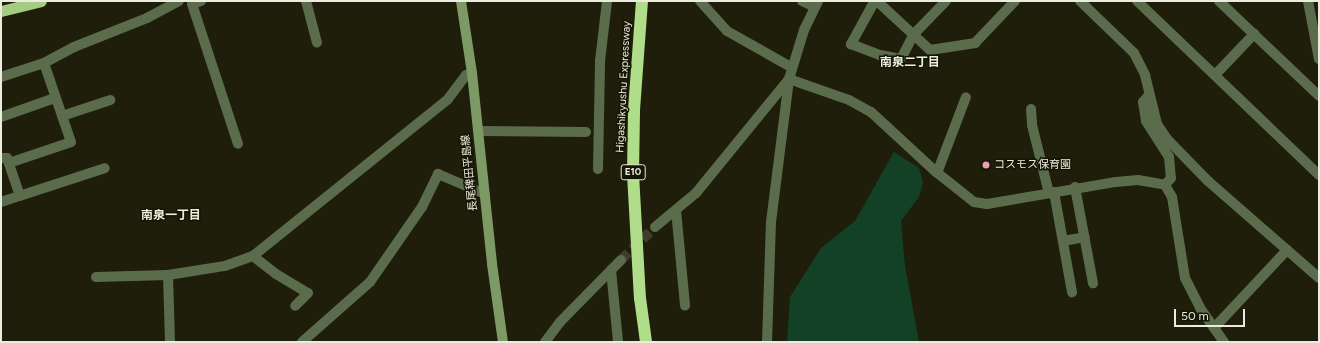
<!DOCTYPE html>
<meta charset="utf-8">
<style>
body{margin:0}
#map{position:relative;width:1320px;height:343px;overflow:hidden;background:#1e1e0b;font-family:Figtree,"Noto Sans JP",sans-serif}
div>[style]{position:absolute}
.water>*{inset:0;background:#124125}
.minor-tunnel>*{height:10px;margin-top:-5px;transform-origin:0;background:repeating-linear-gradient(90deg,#3d3d2b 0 10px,transparent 0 15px)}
.minor>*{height:10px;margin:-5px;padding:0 5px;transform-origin:5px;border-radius:5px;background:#5a6c4c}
.secondary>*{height:10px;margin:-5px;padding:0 5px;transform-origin:5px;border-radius:5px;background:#7d9966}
.trunk>*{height:11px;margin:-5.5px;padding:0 5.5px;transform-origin:5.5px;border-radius:5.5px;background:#a4cd82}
.motorway>*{height:12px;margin:-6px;padding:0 6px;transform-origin:6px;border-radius:6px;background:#b0dd8a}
.dots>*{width:11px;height:11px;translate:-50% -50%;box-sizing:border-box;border:2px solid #151504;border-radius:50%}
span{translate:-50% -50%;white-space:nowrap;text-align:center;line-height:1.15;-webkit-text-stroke:3px #151504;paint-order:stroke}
.shield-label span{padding:1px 3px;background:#151504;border:1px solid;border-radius:3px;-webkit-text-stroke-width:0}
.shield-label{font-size:10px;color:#ebecdf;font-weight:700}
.street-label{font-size:11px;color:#ebecdf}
.poi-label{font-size:11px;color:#ebecdf}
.left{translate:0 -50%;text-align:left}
.neighbourhood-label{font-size:12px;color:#ebecdf;font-weight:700}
.frame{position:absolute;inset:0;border:2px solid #ebecdf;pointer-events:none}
.scale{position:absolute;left:1174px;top:309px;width:71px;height:18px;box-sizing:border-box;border:2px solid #ebecdf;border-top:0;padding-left:5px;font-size:12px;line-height:14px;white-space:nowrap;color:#ebecdf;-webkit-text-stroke:3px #151504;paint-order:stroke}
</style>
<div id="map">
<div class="water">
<i style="clip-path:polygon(894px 152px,919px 168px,923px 182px,919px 197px,901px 221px,905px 266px,919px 342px,787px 342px,790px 297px,821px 248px,855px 221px)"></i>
</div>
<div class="minor-tunnel">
<i style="left:621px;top:260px;width:47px;rotate:-44.1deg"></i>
</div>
<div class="minor">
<i style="left:201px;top:1px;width:9px;rotate:162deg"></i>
<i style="left:192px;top:4px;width:147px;rotate:71.8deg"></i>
<i style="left:306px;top:1px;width:43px;rotate:75.3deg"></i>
<i style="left:700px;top:1px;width:40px;rotate:48deg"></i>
<i style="left:727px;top:31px;width:73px;rotate:29.4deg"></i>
<i style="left:802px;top:1px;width:14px;rotate:25deg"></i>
<i style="left:877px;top:1px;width:72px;rotate:42.8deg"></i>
<i style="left:930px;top:50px;width:46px;rotate:-8.8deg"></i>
<i style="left:975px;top:43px;width:58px;rotate:-46.4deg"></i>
<i style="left:878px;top:1px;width:6px;rotate:149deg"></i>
<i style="left:873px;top:4px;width:46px;rotate:118.8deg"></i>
<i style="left:851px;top:44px;width:31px;rotate:21deg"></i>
<i style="left:880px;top:55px;width:21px;rotate:11deg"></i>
<i style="left:901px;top:59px;width:27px;rotate:-63deg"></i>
<i style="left:913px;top:35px;width:47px;rotate:-45.9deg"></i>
<i style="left:1080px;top:1px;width:75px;rotate:43.9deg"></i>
<i style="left:1134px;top:53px;width:25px;rotate:63deg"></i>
<i style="left:1145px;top:75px;width:50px;rotate:76.2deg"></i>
<i style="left:1157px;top:124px;width:18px;rotate:56deg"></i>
<i style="left:1167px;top:139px;width:59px;rotate:45.7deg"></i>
<i style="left:1208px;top:181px;width:147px;rotate:41.1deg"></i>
<i style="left:1137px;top:1px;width:252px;rotate:43.7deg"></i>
<i style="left:1219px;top:1px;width:138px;rotate:43.5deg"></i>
<i style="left:1308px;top:1px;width:59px;rotate:79.3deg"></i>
<i style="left:1215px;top:75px;width:57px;rotate:-46.4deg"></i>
<i style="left:1px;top:77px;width:45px;rotate:-18deg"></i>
<i style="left:44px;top:63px;width:34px;rotate:-28deg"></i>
<i style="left:74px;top:47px;width:79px;rotate:-21.7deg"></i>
<i style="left:147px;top:18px;width:36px;rotate:-28deg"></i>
<i style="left:789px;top:79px;width:64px;rotate:19.3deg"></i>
<i style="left:849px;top:100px;width:25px;rotate:29deg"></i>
<i style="left:871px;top:112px;width:87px;rotate:42.7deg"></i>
<i style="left:935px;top:171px;width:50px;rotate:38.5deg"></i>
<i style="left:974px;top:202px;width:13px;rotate:9deg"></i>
<i style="left:987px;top:204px;width:131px;rotate:-9.7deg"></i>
<i style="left:1116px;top:182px;width:22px;rotate:-5deg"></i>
<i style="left:1138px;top:180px;width:27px;rotate:10deg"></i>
<i style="left:1165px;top:185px;width:14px;rotate:60deg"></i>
<i style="left:1172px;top:197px;width:82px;rotate:80.9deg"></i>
<i style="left:1185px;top:278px;width:34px;rotate:63deg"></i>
<i style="left:1200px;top:308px;width:42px;rotate:54.8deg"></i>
<i style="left:1149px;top:95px;width:9px;rotate:131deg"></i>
<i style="left:1143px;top:102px;width:19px;rotate:81deg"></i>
<i style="left:1146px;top:121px;width:43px;rotate:57.4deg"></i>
<i style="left:1169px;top:157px;width:21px;rotate:85deg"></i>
<i style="left:1171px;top:178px;width:9px;rotate:131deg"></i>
<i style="left:1031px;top:109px;width:16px;rotate:86deg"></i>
<i style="left:1032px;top:125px;width:70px;rotate:76deg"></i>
<i style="left:62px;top:116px;width:51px;rotate:-18.4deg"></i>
<i style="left:1px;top:117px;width:57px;rotate:-19.4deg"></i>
<i style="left:478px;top:131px;width:108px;rotate:0.5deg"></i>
<i style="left:1px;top:158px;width:6px"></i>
<i style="left:7px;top:158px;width:40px;rotate:71.1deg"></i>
<i style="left:9px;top:163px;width:65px;rotate:-18.7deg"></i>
<i style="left:71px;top:142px;width:83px;rotate:-108.9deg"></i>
<i style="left:598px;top:169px;width:108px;rotate:-88.9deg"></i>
<i style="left:600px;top:61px;width:60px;rotate:-83.3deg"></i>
<i style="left:937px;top:173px;width:81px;rotate:-69.1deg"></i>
<i style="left:1075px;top:187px;width:98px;rotate:79.4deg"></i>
<i style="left:1054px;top:192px;width:102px;rotate:79.8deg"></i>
<i style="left:1px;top:202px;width:109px;rotate:-18.1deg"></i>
<i style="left:676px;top:210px;width:96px;rotate:84.6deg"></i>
<i style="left:655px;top:227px;width:53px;rotate:-39.7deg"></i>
<i style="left:696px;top:193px;width:147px;rotate:-50.8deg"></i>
<i style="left:1063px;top:241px;width:22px;rotate:-10deg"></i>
<i style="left:253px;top:256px;width:29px;rotate:38deg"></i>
<i style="left:276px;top:274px;width:37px;rotate:31deg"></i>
<i style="left:308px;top:293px;width:18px;rotate:135deg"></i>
<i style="left:611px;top:270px;width:72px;rotate:84.4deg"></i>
<i style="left:96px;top:277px;width:72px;rotate:-1.6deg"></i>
<i style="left:1214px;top:328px;width:107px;rotate:-46.9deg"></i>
<i style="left:170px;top:342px;width:67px;rotate:-91.7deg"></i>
<i style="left:168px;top:275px;width:58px;rotate:-9deg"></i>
<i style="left:225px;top:266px;width:30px;rotate:-20deg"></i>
<i style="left:253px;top:256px;width:250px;rotate:-38.8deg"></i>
<i style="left:448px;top:99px;width:30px;rotate:-53deg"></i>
<i style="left:466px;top:75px;width:6px;rotate:-18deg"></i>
<i style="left:302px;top:342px;width:91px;rotate:-41.4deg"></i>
<i style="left:370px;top:282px;width:91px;rotate:-55.3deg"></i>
<i style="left:422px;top:207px;width:37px;rotate:-64deg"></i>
<i style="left:438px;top:174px;width:51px;rotate:23.1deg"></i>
<i style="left:545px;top:342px;width:25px;rotate:-53deg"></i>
<i style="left:560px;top:322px;width:87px;rotate:-45.5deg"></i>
<i style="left:767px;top:342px;width:120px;rotate:-88.1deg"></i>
<i style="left:771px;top:222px;width:144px;rotate:-82.8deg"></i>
<i style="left:789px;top:79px;width:51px;rotate:-73deg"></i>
<i style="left:804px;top:30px;width:32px;rotate:-64deg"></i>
</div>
<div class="secondary">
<i style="left:461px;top:1px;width:73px;rotate:81.3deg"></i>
<i style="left:472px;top:73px;width:192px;rotate:84deg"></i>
<i style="left:492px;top:264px;width:79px;rotate:82deg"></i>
</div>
<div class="trunk">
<i style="left:1px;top:11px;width:41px;rotate:-14deg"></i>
</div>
<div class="motorway">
<i style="left:642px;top:1px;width:110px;rotate:94.2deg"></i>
<i style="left:634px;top:111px;width:63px;rotate:90.9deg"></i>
<i style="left:633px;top:174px;width:124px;rotate:86.8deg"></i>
<i style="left:640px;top:298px;width:44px;rotate:82.2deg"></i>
</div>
<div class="dots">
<i style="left:986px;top:165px;background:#f09ab5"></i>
</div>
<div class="shield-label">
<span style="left:633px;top:172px">E10</span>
</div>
<div class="street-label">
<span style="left:624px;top:87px;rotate:-87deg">Higashikyushu Expressway</span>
<span style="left:470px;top:173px;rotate:-96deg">長尾稗田平島線</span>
</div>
<div class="poi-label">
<span class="left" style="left:994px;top:165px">コスモス保育園</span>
</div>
<div class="neighbourhood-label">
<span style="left:910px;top:63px">南泉二丁目</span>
<span style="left:171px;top:216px">南泉一丁目</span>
</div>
<div class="frame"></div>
<div class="scale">50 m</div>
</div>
